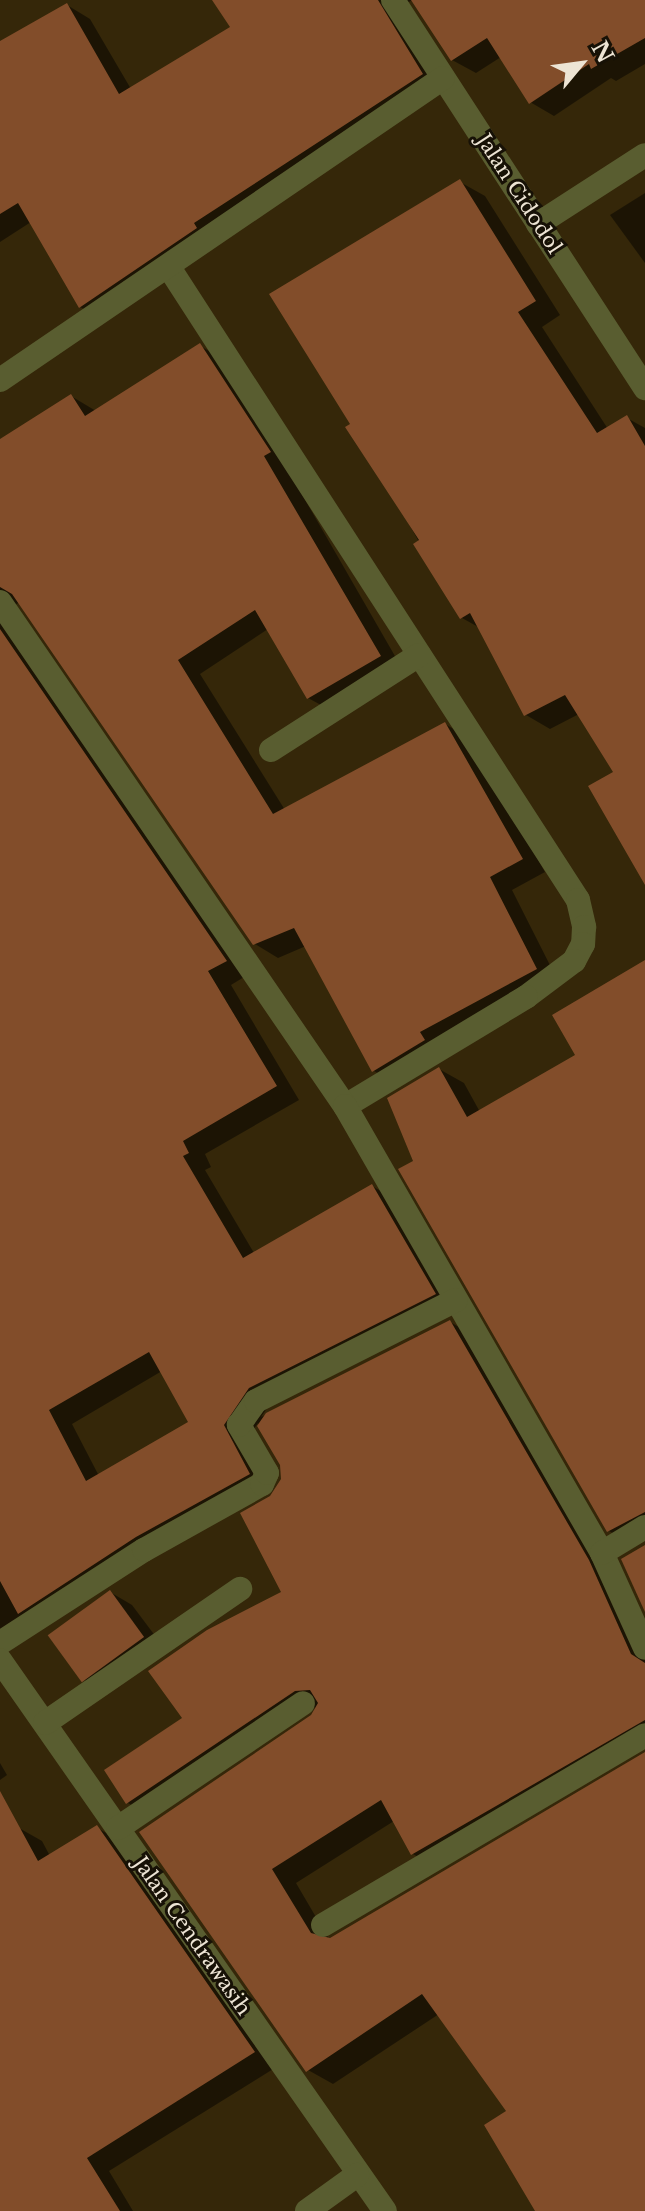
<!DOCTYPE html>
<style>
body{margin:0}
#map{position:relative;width:645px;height:2211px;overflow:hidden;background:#352709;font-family:"Libre Baskerville",serif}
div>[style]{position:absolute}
.shadow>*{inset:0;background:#0007}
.building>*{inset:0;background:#824d2a;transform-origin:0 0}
.minor>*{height:24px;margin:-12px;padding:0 12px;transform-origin:12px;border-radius:12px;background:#595d30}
span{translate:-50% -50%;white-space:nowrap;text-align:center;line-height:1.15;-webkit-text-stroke:6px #171106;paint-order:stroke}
.street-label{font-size:20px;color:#ede4d4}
.north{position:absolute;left:541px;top:24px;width:80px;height:80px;-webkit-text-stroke:6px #171106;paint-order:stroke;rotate:61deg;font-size:22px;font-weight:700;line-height:32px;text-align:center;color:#ede4d4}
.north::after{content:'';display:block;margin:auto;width:28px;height:36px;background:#ede4d4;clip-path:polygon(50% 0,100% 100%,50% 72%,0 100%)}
</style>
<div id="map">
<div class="shadow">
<i style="clip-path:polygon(215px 0,412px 0,403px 6px,445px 87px,104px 320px,80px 307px,31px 222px,0 242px,0 44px,67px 5px,90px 19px,131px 89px,233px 27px)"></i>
<i style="clip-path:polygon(413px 0,645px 0,645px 64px,616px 81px,611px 78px,554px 116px,530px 102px,501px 57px,476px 73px,452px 60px)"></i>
<i style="clip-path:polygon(460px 182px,485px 196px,560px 315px,542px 327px,608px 429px,627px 418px,645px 428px,645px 881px,616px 773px,579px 714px,550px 729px,526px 715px,480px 628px,462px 618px,353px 425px)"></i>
<i style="clip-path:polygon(645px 193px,645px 263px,610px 215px)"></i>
<i style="clip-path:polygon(evenodd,200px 346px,224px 359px,403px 670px,332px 711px,308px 698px,268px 629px,200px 674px,285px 810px,445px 724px,469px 738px,545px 872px,512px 890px,559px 983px,397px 1084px,374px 1071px,306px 946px,278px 958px,255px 944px,20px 602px,10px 608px,249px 974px,231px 985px,299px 1100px,205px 1154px,211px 1167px,205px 1170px,254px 1253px,372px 1186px,396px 1200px,458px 1307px,272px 1401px,261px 1417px,450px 1322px,475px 1336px,645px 1646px,645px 1746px,437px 1868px,413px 1854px,394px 1821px,296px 1883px,330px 1941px,645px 1755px,645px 2211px,537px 2211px,509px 2112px,439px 2014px,333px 2084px,308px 2070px,141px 1833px,313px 1717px,315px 1707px,152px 1817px,128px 1803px,185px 1719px,284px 1593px,272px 1498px,283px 1479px,282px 1465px,258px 1423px,247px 1439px,272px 1487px,160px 1550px,0 1654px,0 441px,71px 396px,96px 411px,200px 346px,162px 1371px,190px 1422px,99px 1476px,72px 1424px,162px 1371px)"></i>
<i style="clip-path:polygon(645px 962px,645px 1539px,634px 1545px,609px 1531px,415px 1162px,439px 1069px,464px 1083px,480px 1112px,578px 1055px)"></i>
<i style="clip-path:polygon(110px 1592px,132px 1605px,165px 1649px,104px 1691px,82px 1679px)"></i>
<i style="clip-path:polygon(0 1763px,7px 1775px,0 1780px)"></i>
<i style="clip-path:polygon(19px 1828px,42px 1841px,50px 1856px,97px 1828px,121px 1841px,278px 2066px,109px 2171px,133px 2211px,0 2211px,0 1840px)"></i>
</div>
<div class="building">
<i style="clip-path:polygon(212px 0,378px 0,423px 74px,194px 223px,197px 228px,79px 308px,18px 203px,0 214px,0 41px,67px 3px,119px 94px,230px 27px)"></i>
<i style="clip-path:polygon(411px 0,645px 0,645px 38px,591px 69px,589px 64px,529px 104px,487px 38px,451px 61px)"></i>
<i style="clip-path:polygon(460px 179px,536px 301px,518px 312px,597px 433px,627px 415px,645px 446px,645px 885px,588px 786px,613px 772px,565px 695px,524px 716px,470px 613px,460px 619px,413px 544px,419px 540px,345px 427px,350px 424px,269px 294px)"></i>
<i style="clip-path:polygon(200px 343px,271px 452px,264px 456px,381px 656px,307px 699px,255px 610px,178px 660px,273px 814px,445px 722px,523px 859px,490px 877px,537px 969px,420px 1032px,425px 1040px,372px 1072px,294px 928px,253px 945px,12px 594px,0 587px,0 439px,71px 394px,85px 416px)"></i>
<i style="clip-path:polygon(evenodd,0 629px,227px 961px,208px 971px,277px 1086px,183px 1141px,189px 1153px,183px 1156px,243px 1258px,372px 1184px,436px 1294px,249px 1388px,224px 1425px,250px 1474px,136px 1537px,18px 1614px,0 1581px,0 629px,149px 1352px,188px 1422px,86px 1481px,49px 1410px,149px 1352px)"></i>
<i style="clip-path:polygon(645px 960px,645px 1512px,607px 1532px,398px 1169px,413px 1161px,387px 1098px,439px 1067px,467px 1117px,575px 1055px,552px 1015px)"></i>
<i style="clip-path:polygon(450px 1320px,589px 1560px,631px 1654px,645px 1663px,645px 1720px,411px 1855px,381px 1800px,272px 1869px,311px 1933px,330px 1938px,645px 1752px,645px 2211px,535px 2211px,484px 2125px,506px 2111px,422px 1994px,306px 2072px,139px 1832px,311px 1715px,318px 1703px,310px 1690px,295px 1691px,126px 1804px,104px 1770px,182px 1718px,148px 1671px,207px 1630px,281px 1592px,240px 1513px,270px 1496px,281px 1479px,280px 1465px,257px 1426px,266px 1413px)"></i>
<i style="clip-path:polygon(645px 1545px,645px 1612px,621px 1559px)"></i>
<i style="left:110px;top:1590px;width:58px;height:77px;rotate:54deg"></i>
<i style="clip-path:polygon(0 1791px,38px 1861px,97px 1825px,255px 2052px,87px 2158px,120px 2211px,0 2211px)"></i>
</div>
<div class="minor">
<i style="left:393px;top:0;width:463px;rotate:57deg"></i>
<i style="left:538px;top:224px;width:127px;rotate:-32.8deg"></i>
<i style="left:170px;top:269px;width:751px;rotate:57.11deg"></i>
<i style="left:578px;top:900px;width:28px;rotate:77deg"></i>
<i style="left:584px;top:927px;width:17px;rotate:93deg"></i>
<i style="left:583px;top:944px;width:19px;rotate:118deg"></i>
<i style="left:574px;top:961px;width:60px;rotate:143.1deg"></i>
<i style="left:526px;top:997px;width:211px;rotate:148.9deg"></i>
<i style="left:0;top:380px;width:536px;rotate:-34.28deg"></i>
<i style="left:0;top:602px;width:611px;rotate:55.61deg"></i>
<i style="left:345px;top:1106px;width:516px;rotate:60.1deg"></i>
<i style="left:602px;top:1553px;width:104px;rotate:65.6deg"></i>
<i style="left:271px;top:750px;width:176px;rotate:-32.7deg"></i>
<i style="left:602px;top:1553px;width:50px;rotate:-31.2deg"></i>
<i style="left:0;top:1643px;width:171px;rotate:-32.9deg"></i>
<i style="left:144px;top:1550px;width:135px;rotate:-29.2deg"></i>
<i style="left:262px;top:1484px;width:12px;rotate:-66deg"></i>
<i style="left:267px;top:1473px;width:56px;rotate:-120.3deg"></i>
<i style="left:239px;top:1425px;width:29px;rotate:-55deg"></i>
<i style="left:256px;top:1401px;width:224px;rotate:-26.8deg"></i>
<i style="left:0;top:1660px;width:672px;rotate:55.06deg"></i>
<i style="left:45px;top:1723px;width:237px;rotate:-34.5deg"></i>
<i style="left:118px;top:1828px;width:223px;rotate:-34deg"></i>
<i style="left:323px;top:1925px;width:374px;rotate:-30.5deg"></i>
<i style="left:307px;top:2211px;width:62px;rotate:-35.8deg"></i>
</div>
<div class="street-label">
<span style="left:519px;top:194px;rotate:57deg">Jalan Cidodol</span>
<span style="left:192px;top:1936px;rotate:55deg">Jalan Cendrawasih</span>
</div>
<div class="north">N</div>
</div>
